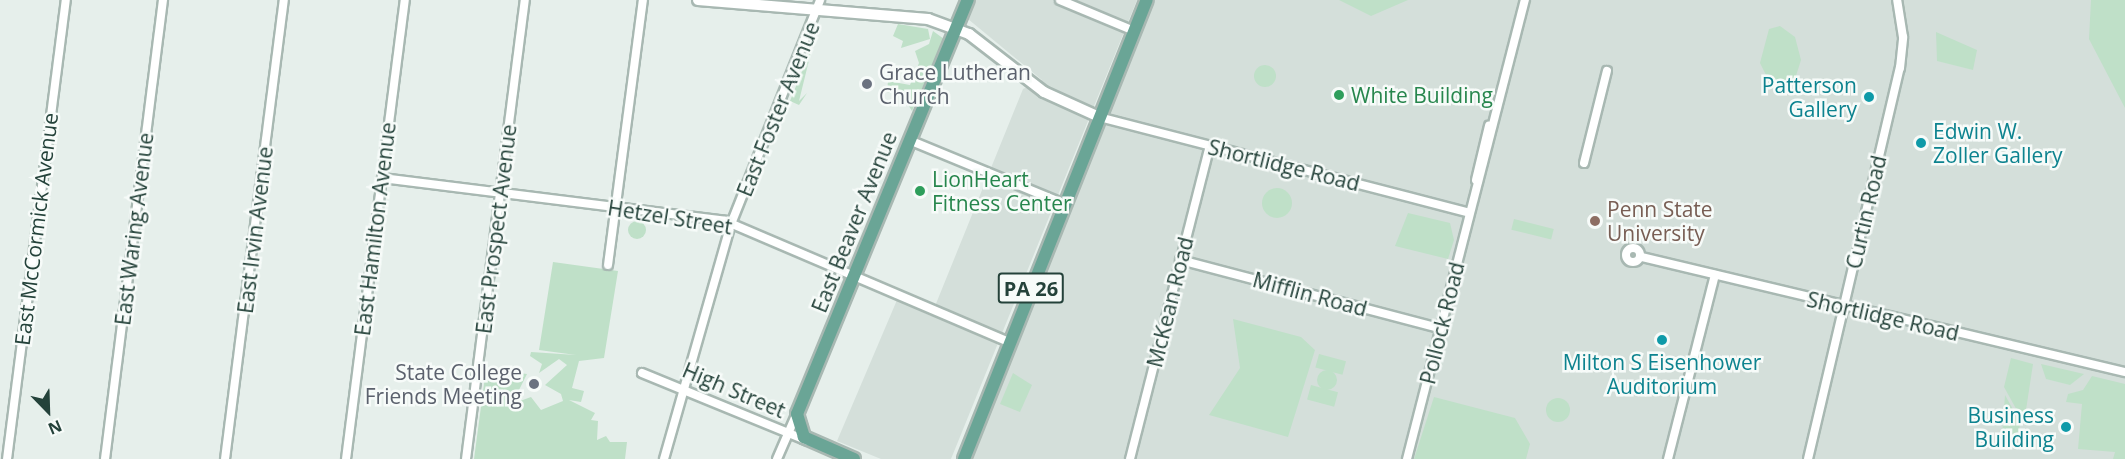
<!DOCTYPE html>
<style>
body{margin:0}
#map{position:relative;width:2125px;height:459px;overflow:hidden;background:#e6efeb;font-family:"Open Sans",sans-serif}
div>[style]{position:absolute}
.built>*{inset:0;background:#d4dfda}
.green>*{inset:0;background:#bfe0c8;transform-origin:0 0}
.round{border-radius:50%}
.roads{filter:drop-shadow(2px 0 #a8b8b2) drop-shadow(-2px 0 #a8b8b2) drop-shadow(0 2px #a8b8b2) drop-shadow(0 -2px #a8b8b2)}
.minor>*{height:8px;margin:-4px;padding:0 4px;transform-origin:4px;border-radius:4px;background:#fff}
.minor>.ring{margin:-4px;padding:0;box-sizing:content-box;background:none;border:8px solid #fff;border-radius:50%}
.tertiary>*{height:10px;margin:-5px;padding:0 5px;transform-origin:5px;border-radius:5px;background:#fff}
.primary>*{height:12px;margin:-6px;padding:0 6px;transform-origin:6px;border-radius:6px;background:#6aa596}
.dots>*{width:16px;height:16px;translate:-50% -50%;box-sizing:border-box;border:3px solid #f7fbf9;border-radius:50%}
span{translate:-50% -50%;white-space:nowrap;text-align:center;line-height:1.15;-webkit-text-stroke:5px #f7fbf9;paint-order:stroke}
.shield-label span{padding:2px 4px;background:#f7fbf9;border:2px solid;border-radius:4px;-webkit-text-stroke-width:0}
.shield-label{font-size:20px;color:#24423a;font-weight:700}
.worship-label{font-size:21px;color:#5b616d}
.left{translate:0 -50%;text-align:left}
.right{translate:-100% -50%;text-align:right}
.culture-label{font-size:21px;color:#0d838f}
.leisure-label{font-size:21px;color:#27864d}
.street-label{font-size:21px;color:#24423a}
.education-label{font-size:21px;color:#785e54}
.north{position:absolute;left:18px;top:381px;width:60px;height:60px;-webkit-text-stroke:4px #f7fbf9;paint-order:stroke;rotate:157deg;font-size:16px;font-weight:700;line-height:24px;text-align:center;color:#24423a}
.north::after{content:'';display:block;margin:auto;width:21px;height:27px;background:#24423a;clip-path:polygon(50% 0,100% 100%,50% 72%,0 100%)}
</style>
<div id="map">
<div class="built">
<i style="clip-path:polygon(975px 0,1137px 0,951px 459px,881px 459px,837px 441px,897px 300px,931px 316px,1023px 89px,1042px 80px,968px 19px)"></i>
<i style="clip-path:polygon(1154px 0,2125px 0,2125px 459px,971px 459px)"></i>
</div>
<div class="green">
<i style="clip-path:polygon(1339px 0,1408px 0,1371px 16px)"></i>
<i style="clip-path:polygon(2091px 0,2125px 0,2125px 108px,2089px 39px)"></i>
<i style="clip-path:polygon(898px 24px,928px 29px,930px 39px,901px 48px,903px 41px,893px 36px)"></i>
<i style="clip-path:polygon(1780px 26px,1795px 37px,1801px 60px,1795px 79px,1780px 84px,1766px 75px,1760px 63px,1769px 29px)"></i>
<i style="clip-path:polygon(933px 31px,944px 39px,912px 111px,903px 97px,887px 92px,888px 81px,910px 85px,919px 63px,915px 51px,929px 44px)"></i>
<i style="clip-path:polygon(1936px 32px,1977px 50px,1973px 70px,1937px 61px)"></i>
<i style="clip-path:polygon(813px 44px,799px 101px,807px 93px,799px 105px,790px 101px)"></i>
<i class="round" style="left:1254px;top:65px;width:22px;height:22px"></i>
<i class="round" style="left:1262px;top:188px;width:30px;height:30px"></i>
<i style="clip-path:polygon(1408px 213px,1450px 223px,1454px 240px,1448px 259px,1395px 246px)"></i>
<i style="left:1514px;top:219px;width:41px;height:11px;rotate:14deg"></i>
<i class="round" style="left:628px;top:221px;width:18px;height:18px"></i>
<i style="clip-path:polygon(553px 262px,618px 271px,604px 358px,579px 361px,572px 388px,584px 391px,581px 402px,569px 400px,595px 413px,591px 420px,598px 421px,597px 440px,606px 436px,610px 442px,627px 442px,625px 459px,474px 459px,486px 369px,527px 374px,516px 396px,520px 401px,531px 397px,541px 410px,563px 401px,561px 394px,545px 385px,567px 365px,559px 359px,539px 373px,542px 364px,530px 356px,531px 352px,576px 355px,539px 350px)"></i>
<i style="clip-path:polygon(1233px 319px,1301px 337px,1315px 350px,1288px 437px,1209px 415px,1240px 368px)"></i>
<i style="left:1319px;top:354px;width:28px;height:14px;rotate:15deg"></i>
<i style="clip-path:polygon(2011px 358px,2033px 364px,2024px 423px,2004px 387px)"></i>
<i style="clip-path:polygon(2041px 364px,2084px 374px,2070px 385px,2046px 379px)"></i>
<i class="round" style="left:1317px;top:370px;width:20px;height:20px"></i>
<i style="clip-path:polygon(1013px 373px,1032px 385px,1020px 412px,1000px 404px)"></i>
<i style="clip-path:polygon(2092px 376px,2125px 384px,2125px 459px,2113px 459px,2115px 452px,2078px 449px,2082px 404px,2066px 402px,2068px 394px,2083px 390px)"></i>
<i style="left:1311px;top:385px;width:28px;height:15px;rotate:15deg"></i>
<i style="clip-path:polygon(2005px 395px,2020px 422px,2019px 432px,2002px 437px)"></i>
<i style="clip-path:polygon(1434px 397px,1515px 418px,1530px 444px,1526px 459px,1414px 459px)"></i>
<i class="round" style="left:1546px;top:398px;width:24px;height:24px"></i>
</div>
<div class="roads">
<div class="minor">
<i style="left:1060px;top:0;width:80px;rotate:22.7deg"></i>
<i style="left:1099px;top:117px;width:382px;rotate:14.5deg"></i>
<i style="left:909px;top:140px;width:168px;rotate:22.4deg"></i>
<i style="left:1584px;top:163px;width:95px;rotate:-76deg"></i>
<i style="left:382px;top:178px;width:346px;rotate:7.1deg"></i>
<i style="left:725px;top:221px;width:309px;rotate:23.1deg"></i>
<i style="left:1476px;top:180px;width:56px;rotate:-76.5deg"></i>
<i class="ring" style="left:1626px;top:248px;width:6px;height:6px"></i>
<i style="left:1642px;top:257px;width:497px;rotate:13.4deg"></i>
<i style="left:1180px;top:260px;width:269px;rotate:14.7deg"></i>
<i style="left:608px;top:265px;width:267px;rotate:-82.5deg"></i>
<i style="left:642px;top:373px;width:179px;rotate:22.3deg"></i>
<i style="left:7px;top:459px;width:463px;rotate:-82.7deg"></i>
<i style="left:105px;top:459px;width:463px;rotate:-82.8deg"></i>
<i style="left:225px;top:459px;width:463px;rotate:-82.7deg"></i>
<i style="left:346px;top:459px;width:463px;rotate:-82.7deg"></i>
<i style="left:466px;top:459px;width:463px;rotate:-82.7deg"></i>
<i style="left:664px;top:459px;width:244px;rotate:-74.1deg"></i>
<i style="left:731px;top:224px;width:241px;rotate:-68.3deg"></i>
<i style="left:777px;top:459px;width:50px;rotate:-66.5deg"></i>
<i style="left:1130px;top:459px;width:323px;rotate:-75.7deg"></i>
<i style="left:1407px;top:459px;width:474px;rotate:-75.6deg"></i>
<i style="left:1668px;top:459px;width:190px;rotate:-75.7deg"></i>
<i style="left:1808px;top:459px;width:402px;rotate:-76.8deg"></i>
<i style="left:1900px;top:68px;width:31px;rotate:-84deg"></i>
<i style="left:1903px;top:37px;width:37px;rotate:-99deg"></i>
</div>
<div class="tertiary">
<i style="left:698px;top:0;width:231px;rotate:4.7deg"></i>
<i style="left:928px;top:19px;width:44px;rotate:20.1deg"></i>
<i style="left:969px;top:34px;width:95px;rotate:37.7deg"></i>
<i style="left:1044px;top:92px;width:60px;rotate:24.4deg"></i>
</div>
<div class="primary">
<i style="left:854px;top:459px;width:55px;rotate:-156.3deg"></i>
<i style="left:804px;top:437px;width:24px;rotate:-107deg"></i>
<i style="left:797px;top:414px;width:448px;rotate:-67.6deg"></i>
<i style="left:964px;top:459px;width:494px;rotate:-68.3deg"></i>
</div>
</div>
<div class="dots">
<i style="left:867px;top:84px;background:#6b7280"></i>
<i style="left:1339px;top:95px;background:#2e9e5b"></i>
<i style="left:1869px;top:97px;background:#0f9aa8"></i>
<i style="left:1921px;top:143px;background:#0f9aa8"></i>
<i style="left:920px;top:191px;background:#2e9e5b"></i>
<i style="left:1595px;top:221px;background:#8d6e63"></i>
<i style="left:1662px;top:340px;background:#0f9aa8"></i>
<i style="left:534px;top:384px;background:#6b7280"></i>
<i style="left:2066px;top:427px;background:#0f9aa8"></i>
</div>
<div class="shield-label">
<span style="left:1031px;top:288px">PA 26</span>
</div>
<div class="worship-label">
<span class="left" style="left:879px;top:84px">Grace Lutheran<br>Church</span>
<span class="right" style="left:522px;top:384px">State College<br>Friends Meeting</span>
</div>
<div class="culture-label">
<span class="right" style="left:1857px;top:97px">Patterson<br>Gallery</span>
<span class="left" style="left:1933px;top:143px">Edwin W.<br>Zoller Gallery</span>
<span style="left:1662px;top:374px">Milton S Eisenhower<br>Auditorium</span>
<span class="right" style="left:2054px;top:427px">Business<br>Building</span>
</div>
<div class="leisure-label">
<span class="left" style="left:1351px;top:95px">White Building</span>
<span class="left" style="left:932px;top:191px">LionHeart<br>Fitness Center</span>
</div>
<div class="street-label">
<span style="left:778px;top:109px;rotate:-68deg">East Foster Avenue</span>
<span style="left:1284px;top:165px;rotate:14deg">Shortlidge Road</span>
<span style="left:1866px;top:212px;rotate:-77deg">Curtin Road</span>
<span style="left:670px;top:217px;rotate:9deg">Hetzel Street</span>
<span style="left:854px;top:222px;rotate:-68deg">East Beaver Avenue</span>
<span style="left:36px;top:229px;rotate:-83deg">East McCormick Avenue</span>
<span style="left:134px;top:229px;rotate:-83deg">East Waring Avenue</span>
<span style="left:375px;top:229px;rotate:-83deg">East Hamilton Avenue</span>
<span style="left:496px;top:229px;rotate:-83deg">East Prospect Avenue</span>
<span style="left:255px;top:230px;rotate:-83deg">East Irvin Avenue</span>
<span style="left:1310px;top:294px;rotate:15deg">Mifflin Road</span>
<span style="left:1170px;top:302px;rotate:-76deg">McKean Road</span>
<span style="left:1883px;top:316px;rotate:13deg">Shortlidge Road</span>
<span style="left:1442px;top:323px;rotate:-76deg">Pollock Road</span>
<span style="left:734px;top:390px;rotate:23deg">High Street</span>
</div>
<div class="education-label">
<span class="left" style="left:1607px;top:221px">Penn State<br>University</span>
</div>
<div class="north">N</div>
</div>
